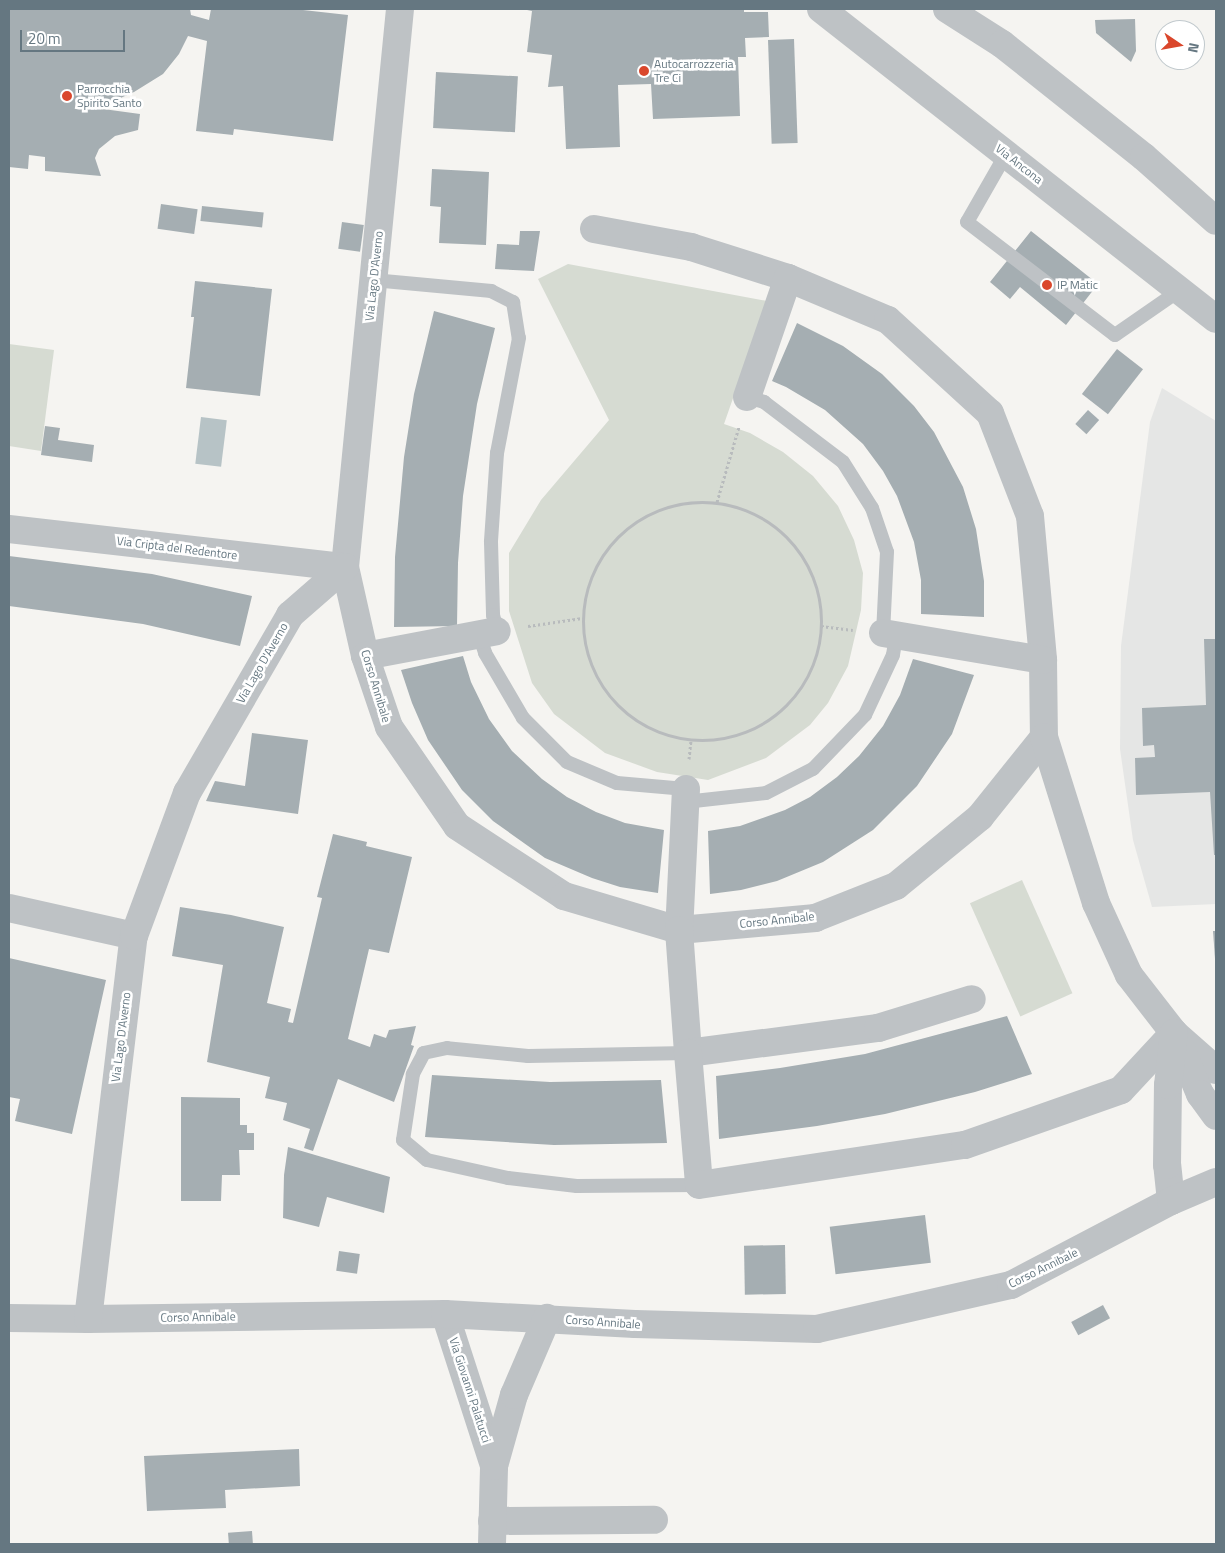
<!DOCTYPE html>
<style>
body{margin:0}
#map{position:relative;width:1225px;height:1553px;overflow:hidden;background:#f5f4f1;font-family:"Titillium Web",sans-serif}
div>[style]{position:absolute}
.built>*{inset:0;background:#e5e6e5}
.green>*{inset:0;background:#d6dbd2;transform-origin:0 0}
.water>*{inset:0;background:#b7c3c6;transform-origin:0 0}
.building>*{inset:0;background:#a5aeb2;transform-origin:0 0}
.path>*{height:3px;margin-top:-1.5px;transform-origin:0;background:repeating-linear-gradient(90deg,#b8bbbd 0 2.5px,transparent 0 5px)}
.path>.ring{margin:-1.5px;padding:0;box-sizing:content-box;background:none;border:3px solid #b8bbbd;border-radius:50%}
.service>*{height:14px;margin:-7px;padding:0 7px;transform-origin:7px;border-radius:7px;background:#bec2c5}
.minor>*{height:28px;margin:-14px;padding:0 14px;transform-origin:14px;border-radius:14px;background:#bec2c5}
.tertiary>*{height:28px;margin:-14px;padding:0 14px;transform-origin:14px;border-radius:14px;background:#bec2c5}
.dots>*{width:14px;height:14px;translate:-50% -50%;box-sizing:border-box;border:2px solid #fff;border-radius:50%}
span{translate:-50% -50%;white-space:nowrap;text-align:center;line-height:1.15;-webkit-text-stroke:5px #fff;paint-order:stroke}
.poi-label{font-size:12px;color:#657781}
.left{translate:0 -50%;text-align:left}
.street-label{font-size:12px;color:#657781}
.frame{position:absolute;inset:0;border:10px solid #657781;pointer-events:none}
.north{position:absolute;left:1155px;top:20px;width:50px;height:50px;box-sizing:border-box;background:#fff;border:1px solid #c1c9cd;border-radius:50%;rotate:102deg;font-size:14px;font-weight:700;line-height:20px;text-align:center;color:#657781}
.north::after{content:'';display:block;margin:auto;width:18px;height:22px;background:#da472c;clip-path:polygon(50% 0,100% 100%,50% 72%,0 100%)}
.scale{position:absolute;left:20px;top:30px;width:105px;height:22px;box-sizing:border-box;border:2px solid #657781;border-top:0;padding-left:6px;font-size:15px;line-height:18px;white-space:nowrap;color:#657781;-webkit-text-stroke:4px #fff;paint-order:stroke}
</style>
<div id="map">
<div class="built">
<i style="clip-path:polygon(1162px 388px,1216px 421px,1216px 904px,1152px 907px,1133px 840px,1120px 749px,1121px 646px,1150px 422px)"></i>
</div>
<div class="green">
<i style="clip-path:polygon(568px 264px,767px 301px,724px 424px,750px 433px,783px 452px,813px 476px,838px 506px,854px 540px,863px 573px,861px 610px,848px 666px,828px 703px,810px 725px,766px 758px,708px 780px,657px 772px,605px 753px,554px 714px,532px 683px,509px 611px,509px 553px,541px 500px,609px 420px,538px 279px)"></i>
<i style="clip-path:polygon(9px 344px,54px 350px,41px 451px,9px 446px)"></i>
<i style="left:1022px;top:880px;width:124px;height:57px;rotate:66deg"></i>
</div>
<div class="water">
<i style="left:201px;top:417px;width:26px;height:47px;rotate:7deg"></i>
</div>
<div class="building">
<i style="clip-path:polygon(9px 9px,190px 9px,191px 15px,209px 20px,211px 9px,294px 9px,348px 15px,333px 141px,234px 129px,233px 135px,196px 131px,207px 41px,188px 36px,179px 54px,163px 74px,134px 92px,116px 100px,81px 106px,140px 114px,138px 130px,115px 136px,99px 149px,95px 158px,101px 176px,45px 171px,45px 157px,29px 155px,28px 169px,9px 167px)"></i>
<i style="clip-path:polygon(522px 9px,744px 9px,744px 12px,768px 12px,769px 37px,745px 38px,746px 57px,738px 57px,740px 116px,653px 119px,651px 84px,618px 85px,620px 147px,566px 149px,563px 86px,548px 87px,552px 55px,527px 52px,532px 11px)"></i>
<i style="clip-path:polygon(1135px 19px,1136px 51px,1131px 62px,1096px 33px,1095px 20px)"></i>
<i style="left:794px;top:39px;width:104px;height:26px;rotate:88deg"></i>
<i style="left:436px;top:72px;width:82px;height:56px;rotate:3deg"></i>
<i style="clip-path:polygon(432px 169px,489px 172px,486px 245px,439px 243px,441px 207px,430px 206px)"></i>
<i style="left:161px;top:204px;width:37px;height:25px;rotate:8deg"></i>
<i style="left:202px;top:206px;width:62px;height:15px;rotate:6deg"></i>
<i style="left:342px;top:222px;width:22px;height:27px;rotate:8deg"></i>
<i style="clip-path:polygon(520px 231px,540px 231px,534px 271px,495px 269px,497px 244px,519px 245px)"></i>
<i style="clip-path:polygon(1031px 231px,1098px 284px,1066px 325px,1020px 287px,1010px 299px,990px 282px)"></i>
<i style="clip-path:polygon(195px 281px,272px 289px,260px 396px,186px 388px,194px 317px,191px 317px)"></i>
<i style="clip-path:polygon(434px 311px,495px 328px,477px 404px,463px 496px,458px 563px,457px 626px,394px 627px,395px 557px,404px 457px,414px 394px)"></i>
<i style="clip-path:polygon(797px 323px,843px 346px,882px 374px,914px 406px,934px 432px,963px 487px,976px 529px,984px 581px,984px 617px,921px 614px,921px 580px,914px 542px,897px 496px,883px 471px,863px 444px,825px 410px,786px 387px,772px 381px)"></i>
<i style="left:1117px;top:349px;width:33px;height:57px;rotate:38deg"></i>
<i style="left:1088px;top:410px;width:15px;height:19px;rotate:42deg"></i>
<i style="clip-path:polygon(45px 426px,60px 428px,58px 440px,94px 445px,92px 462px,41px 455px)"></i>
<i style="clip-path:polygon(9px 556px,152px 574px,252px 596px,240px 646px,143px 624px,9px 606px)"></i>
<i style="clip-path:polygon(1204px 639px,1216px 639px,1216px 855px,1214px 855px,1210px 792px,1136px 795px,1135px 758px,1155px 757px,1154px 745px,1143px 746px,1142px 708px,1206px 705px)"></i>
<i style="clip-path:polygon(463px 656px,471px 682px,489px 719px,512px 751px,542px 779px,567px 797px,596px 812px,625px 823px,664px 830px,658px 893px,620px 887px,592px 878px,545px 858px,493px 821px,462px 790px,428px 740px,412px 703px,401px 670px)"></i>
<i style="clip-path:polygon(913px 659px,974px 675px,952px 734px,917px 786px,873px 830px,823px 862px,777px 881px,741px 890px,710px 894px,708px 831px,740px 826px,785px 810px,810px 797px,837px 777px,859px 756px,883px 726px,900px 695px)"></i>
<i style="clip-path:polygon(252px 733px,308px 740px,298px 814px,206px 801px,215px 781px,245px 786px)"></i>
<i style="clip-path:polygon(333px 834px,367px 842px,366px 846px,412px 857px,389px 953px,369px 949px,348px 1039px,370px 1047px,374px 1034px,386px 1038px,389px 1030px,416px 1026px,411px 1045px,414px 1046px,394px 1102px,338px 1079px,313px 1151px,304px 1148px,310px 1129px,283px 1120px,287px 1103px,265px 1098px,270px 1077px,207px 1062px,223px 965px,172px 956px,180px 907px,231px 915px,284px 927px,267px 1003px,291px 1009px,288px 1022px,293px 1023px,322px 898px,317px 897px)"></i>
<i style="clip-path:polygon(1213px 931px,1216px 931px,1216px 959px,1215px 959px)"></i>
<i style="clip-path:polygon(9px 958px,106px 980px,72px 1134px,15px 1121px,20px 1099px,9px 1097px)"></i>
<i style="clip-path:polygon(1007px 1016px,1032px 1074px,975px 1092px,885px 1114px,817px 1126px,719px 1139px,716px 1076px,780px 1068px,865px 1054px)"></i>
<i style="clip-path:polygon(432px 1075px,550px 1082px,661px 1080px,667px 1143px,554px 1145px,425px 1137px)"></i>
<i style="clip-path:polygon(181px 1097px,240px 1098px,240px 1125px,247px 1125px,247px 1133px,254px 1133px,254px 1150px,239px 1150px,240px 1175px,222px 1175px,221px 1201px,181px 1201px)"></i>
<i style="clip-path:polygon(288px 1147px,390px 1177px,384px 1213px,327px 1197px,319px 1227px,283px 1218px,284px 1175px)"></i>
<i style="left:925px;top:1215px;width:48px;height:96px;rotate:83deg"></i>
<i style="left:785px;top:1245px;width:49px;height:41px;rotate:89deg"></i>
<i style="left:339px;top:1251px;width:21px;height:20px;rotate:8deg"></i>
<i style="left:1103px;top:1305px;width:15px;height:36px;rotate:62deg"></i>
<i style="clip-path:polygon(299px 1449px,300px 1486px,225px 1490px,226px 1508px,147px 1511px,144px 1456px)"></i>
<i style="left:252px;top:1531px;width:13px;height:24px;rotate:86deg"></i>
</div>
<div class="path">
<i style="left:717px;top:502px;width:78px;rotate:-73.7deg"></i>
<i class="ring" style="left:583px;top:502px;width:235px;height:235px"></i>
<i style="left:528px;top:626px;width:55px;rotate:-8.4deg"></i>
<i style="left:821px;top:626px;width:32px;rotate:7deg"></i>
<i style="left:689px;top:759px;width:19px;rotate:-84deg"></i>
</div>
<div class="service">
<i style="left:1006px;top:154px;width:78px;rotate:119.8deg"></i>
<i style="left:967px;top:222px;width:186px;rotate:37.4deg"></i>
<i style="left:1115px;top:335px;width:79px;rotate:-34.7deg"></i>
<i style="left:373px;top:280px;width:119px;rotate:5.3deg"></i>
<i style="left:491px;top:291px;width:25px;rotate:27deg"></i>
<i style="left:513px;top:302px;width:36px;rotate:81deg"></i>
<i style="left:519px;top:338px;width:117px;rotate:100.8deg"></i>
<i style="left:497px;top:453px;width:89px;rotate:93.9deg"></i>
<i style="left:491px;top:542px;width:73px;rotate:88.4deg"></i>
<i style="left:493px;top:615px;width:16px;rotate:76deg"></i>
<i style="left:747px;top:397px;width:18px;rotate:16deg"></i>
<i style="left:764px;top:402px;width:99px;rotate:37.2deg"></i>
<i style="left:843px;top:462px;width:54px;rotate:57.8deg"></i>
<i style="left:872px;top:508px;width:46px;rotate:71.2deg"></i>
<i style="left:887px;top:552px;width:81px;rotate:92.8deg"></i>
<i style="left:479px;top:634px;width:20px;rotate:72deg"></i>
<i style="left:485px;top:653px;width:75px;rotate:59.7deg"></i>
<i style="left:523px;top:718px;width:62px;rotate:45deg"></i>
<i style="left:567px;top:762px;width:54px;rotate:22.8deg"></i>
<i style="left:617px;top:783px;width:69px;rotate:5deg"></i>
<i style="left:685px;top:802px;width:81px;rotate:-6.3deg"></i>
<i style="left:766px;top:793px;width:53px;rotate:-27.1deg"></i>
<i style="left:813px;top:769px;width:75px;rotate:-46.1deg"></i>
<i style="left:865px;top:715px;width:66px;rotate:-65deg"></i>
<i style="left:893px;top:655px;width:20px;rotate:-81deg"></i>
<i style="left:688px;top:1053px;width:160px;rotate:178.9deg"></i>
<i style="left:528px;top:1056px;width:81px;rotate:-174.4deg"></i>
<i style="left:447px;top:1048px;width:24px;rotate:168deg"></i>
<i style="left:424px;top:1053px;width:24px;rotate:118deg"></i>
<i style="left:413px;top:1074px;width:67px;rotate:98.6deg"></i>
<i style="left:403px;top:1140px;width:31px;rotate:40deg"></i>
<i style="left:427px;top:1160px;width:83px;rotate:12.5deg"></i>
<i style="left:508px;top:1178px;width:69px;rotate:6.6deg"></i>
<i style="left:577px;top:1186px;width:122px;rotate:-0.5deg"></i>
</div>
<div class="minor">
<i style="left:400px;top:9px;width:561px;rotate:95.63deg"></i>
<i style="left:345px;top:567px;width:91px;rotate:77.3deg"></i>
<i style="left:365px;top:656px;width:75px;rotate:71.3deg"></i>
<i style="left:389px;top:727px;width:120px;rotate:55.5deg"></i>
<i style="left:457px;top:826px;width:128px;rotate:33.2deg"></i>
<i style="left:564px;top:896px;width:120px;rotate:16.5deg"></i>
<i style="left:679px;top:930px;width:137px;rotate:-5deg"></i>
<i style="left:815px;top:918px;width:87px;rotate:-21.6deg"></i>
<i style="left:896px;top:886px;width:109px;rotate:-39.4deg"></i>
<i style="left:980px;top:817px;width:102px;rotate:-51.3deg"></i>
<i style="left:594px;top:229px;width:99px;rotate:10.5deg"></i>
<i style="left:691px;top:247px;width:102px;rotate:17.7deg"></i>
<i style="left:788px;top:278px;width:108px;rotate:22.8deg"></i>
<i style="left:888px;top:320px;width:138px;rotate:42.4deg"></i>
<i style="left:990px;top:413px;width:110px;rotate:68.8deg"></i>
<i style="left:1030px;top:516px;width:145px;rotate:84.8deg"></i>
<i style="left:1043px;top:660px;width:77px;rotate:89.3deg"></i>
<i style="left:1044px;top:737px;width:174px;rotate:72.6deg"></i>
<i style="left:1096px;top:903px;width:79px;rotate:65.4deg"></i>
<i style="left:1129px;top:975px;width:73px;rotate:52.2deg"></i>
<i style="left:1174px;top:1033px;width:56px;rotate:41.4deg"></i>
<i style="left:747px;top:397px;width:126px;rotate:-71deg"></i>
<i style="left:9px;top:529px;width:338px;rotate:6.5deg"></i>
<i style="left:883px;top:633px;width:162px;rotate:9.6deg"></i>
<i style="left:365px;top:656px;width:134px;rotate:-10.7deg"></i>
<i style="left:686px;top:789px;width:141px;rotate:92.8deg"></i>
<i style="left:679px;top:930px;width:123px;rotate:85.8deg"></i>
<i style="left:688px;top:1053px;width:192px;rotate:-7.5deg"></i>
<i style="left:878px;top:1028px;width:98px;rotate:-17.1deg"></i>
<i style="left:9px;top:908px;width:128px;rotate:12.6deg"></i>
<i style="left:1177px;top:1039px;width:60px;rotate:67.3deg"></i>
<i style="left:1200px;top:1094px;width:27px;rotate:54deg"></i>
<i style="left:688px;top:1053px;width:132px;rotate:85.2deg"></i>
<i style="left:699px;top:1185px;width:269px;rotate:-8.6deg"></i>
<i style="left:965px;top:1145px;width:165px;rotate:-19.4deg"></i>
<i style="left:1121px;top:1090px;width:78px;rotate:-47.1deg"></i>
<i style="left:1171px;top:1201px;width:36px;rotate:-96deg"></i>
<i style="left:1167px;top:1165px;width:80px;rotate:-89.3deg"></i>
<i style="left:1168px;top:1085px;width:52px;rotate:-83.4deg"></i>
<i style="left:445px;top:1314px;width:160px;rotate:72.1deg"></i>
<i style="left:9px;top:1318px;width:79px;rotate:0.7deg"></i>
<i style="left:88px;top:1319px;width:357px;rotate:-0.8deg"></i>
<i style="left:445px;top:1314px;width:190px;rotate:3deg"></i>
<i style="left:635px;top:1324px;width:182px;rotate:1.6deg"></i>
<i style="left:817px;top:1329px;width:199px;rotate:-12.8deg"></i>
<i style="left:1011px;top:1285px;width:181px;rotate:-27.7deg"></i>
<i style="left:1171px;top:1201px;width:49px;rotate:-22.9deg"></i>
<i style="left:88px;top:1319px;width:386px;rotate:-83.2deg"></i>
<i style="left:134px;top:936px;width:153px;rotate:-69.7deg"></i>
<i style="left:187px;top:793px;width:206px;rotate:-59.9deg"></i>
<i style="left:290px;top:615px;width:73px;rotate:-41.1deg"></i>
<i style="left:492px;top:1521px;width:162px;rotate:-0.4deg"></i>
<i style="left:492px;top:1544px;width:78px;rotate:-88.5deg"></i>
<i style="left:494px;top:1466px;width:74px;rotate:-74.3deg"></i>
<i style="left:514px;top:1395px;width:84px;rotate:-66.8deg"></i>
</div>
<div class="tertiary">
<i style="left:821px;top:9px;width:502px;rotate:38.13deg"></i>
<i style="left:947px;top:9px;width:65px;rotate:32.5deg"></i>
<i style="left:1002px;top:44px;width:181px;rotate:38.5deg"></i>
<i style="left:1144px;top:157px;width:96px;rotate:41.6deg"></i>
</div>
<div class="dots">
<i style="left:644px;top:71px;background:#da472c"></i>
<i style="left:67px;top:96px;background:#da472c"></i>
<i style="left:1047px;top:285px;background:#da472c"></i>
</div>
<div class="poi-label">
<span class="left" style="left:654px;top:71px">Autocarrozzeria<br>Tre Ci</span>
<span class="left" style="left:77px;top:96px">Parrocchia<br>Spirito Santo</span>
<span class="left" style="left:1057px;top:285px">IP Matic</span>
</div>
<div class="street-label">
<span style="left:1019px;top:164px;rotate:38deg">Via Ancona</span>
<span style="left:374px;top:276px;rotate:-84deg">Via Lago D'Averno</span>
<span style="left:177px;top:548px;rotate:7deg">Via Cripta del Redentore</span>
<span style="left:262px;top:663px;rotate:-60deg">Via Lago D'Averno</span>
<span style="left:376px;top:686px;rotate:73deg">Corso Annibale</span>
<span style="left:777px;top:920px;rotate:-6deg">Corso Annibale</span>
<span style="left:121px;top:1037px;rotate:-83deg">Via Lago D'Averno</span>
<span style="left:1043px;top:1268px;rotate:-26deg">Corso Annibale</span>
<span style="left:198px;top:1317px;rotate:-1deg">Corso Annibale</span>
<span style="left:603px;top:1322px;rotate:4deg">Corso Annibale</span>
<span style="left:470px;top:1390px;rotate:72deg">Via Giovanni Palatucci</span>
</div>
<div class="frame"></div>
<div class="north">N</div>
<div class="scale">20 m</div>
</div>
